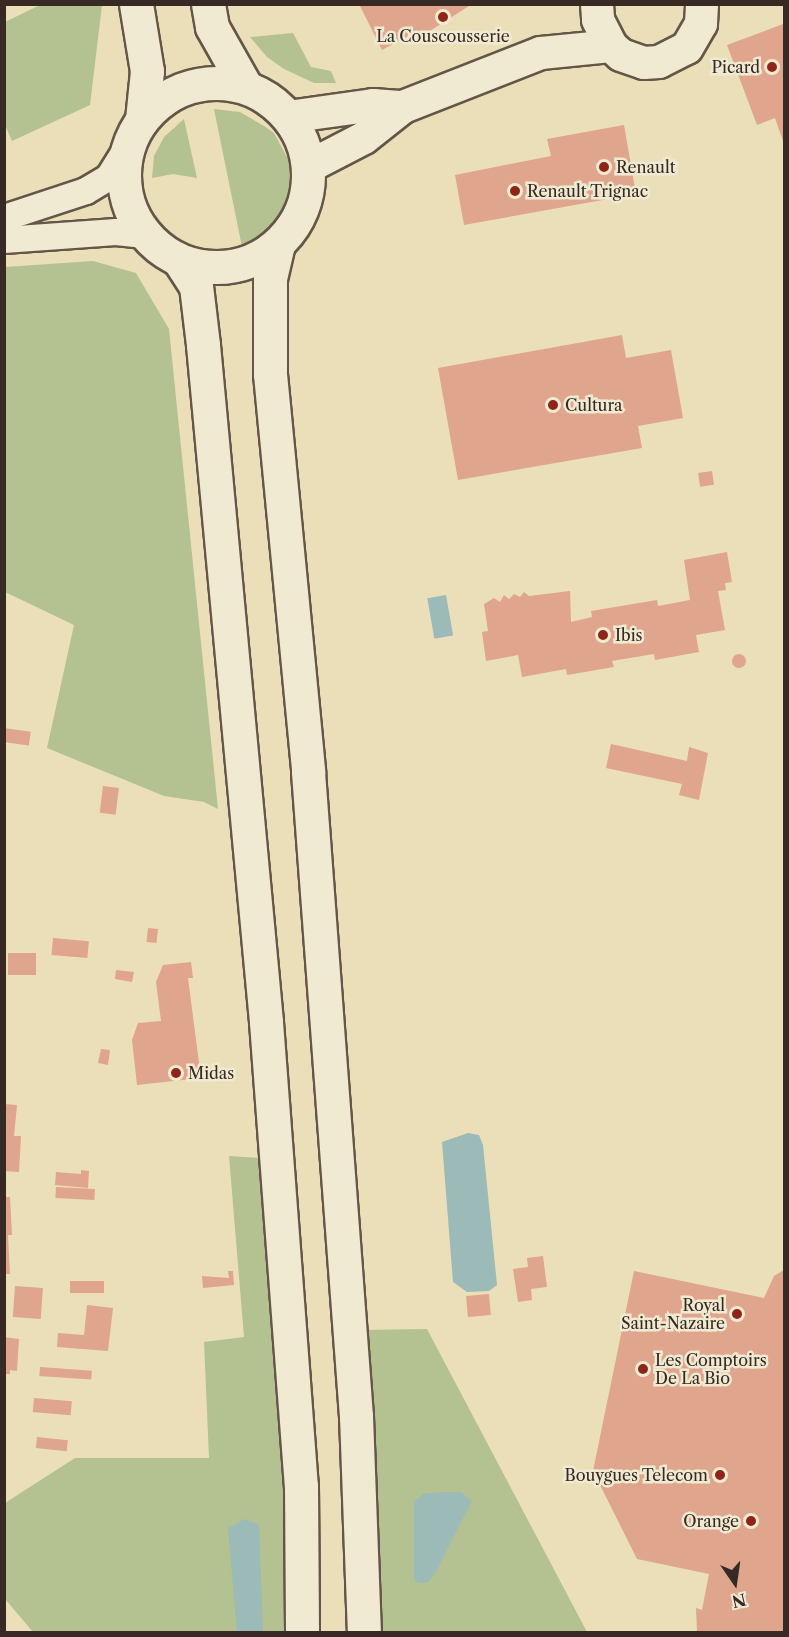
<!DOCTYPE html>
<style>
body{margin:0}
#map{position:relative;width:789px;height:1637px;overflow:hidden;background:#eadfb9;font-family:"Libre Caslon Text",serif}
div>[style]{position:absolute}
.green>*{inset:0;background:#b4c291}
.water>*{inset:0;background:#9bbab8;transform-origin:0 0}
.building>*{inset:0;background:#dfa58d;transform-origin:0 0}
.round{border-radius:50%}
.roads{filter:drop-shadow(2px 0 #645648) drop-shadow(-2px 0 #645648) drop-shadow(0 2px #645648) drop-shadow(0 -2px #645648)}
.minor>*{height:26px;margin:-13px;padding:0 13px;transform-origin:13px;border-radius:13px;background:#f1ead2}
.tertiary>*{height:32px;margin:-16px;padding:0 16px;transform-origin:16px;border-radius:16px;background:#f1ead2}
.secondary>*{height:33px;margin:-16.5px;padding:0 16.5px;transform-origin:16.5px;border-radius:16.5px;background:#f1ead2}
.secondary>.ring{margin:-16.5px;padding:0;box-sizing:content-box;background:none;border:33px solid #f1ead2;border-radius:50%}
.dots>*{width:16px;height:16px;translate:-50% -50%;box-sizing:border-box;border:3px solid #f1ead2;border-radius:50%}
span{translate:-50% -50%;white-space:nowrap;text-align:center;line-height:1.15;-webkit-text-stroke:5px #f1ead2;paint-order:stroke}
.poi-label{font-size:16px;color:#372923}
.right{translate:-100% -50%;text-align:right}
.left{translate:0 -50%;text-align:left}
.frame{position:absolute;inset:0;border:6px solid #372923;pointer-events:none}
.north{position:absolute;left:705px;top:1553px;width:60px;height:60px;-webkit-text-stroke:4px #f1ead2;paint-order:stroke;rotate:167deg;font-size:16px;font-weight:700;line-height:24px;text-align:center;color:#372923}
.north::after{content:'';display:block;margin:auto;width:21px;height:27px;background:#372923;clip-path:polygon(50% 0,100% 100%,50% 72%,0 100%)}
</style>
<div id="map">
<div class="green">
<i style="clip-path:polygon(40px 5px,102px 5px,90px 105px,12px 141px,5px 125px,5px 22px)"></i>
<i style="clip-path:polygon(293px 33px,311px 67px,331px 71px,336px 83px,314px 83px,284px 69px,267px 57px,250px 37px)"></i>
<i style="clip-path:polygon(214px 109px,240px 112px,264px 126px,274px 133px,290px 163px,289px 196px,278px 220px,257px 240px,242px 247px)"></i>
<i style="clip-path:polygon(184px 119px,197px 178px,173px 174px,152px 178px,154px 156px,164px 137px)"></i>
<i style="clip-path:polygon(93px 261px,136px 273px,169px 329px,218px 809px,204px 802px,164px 796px,47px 748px,74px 625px,5px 592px,5px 267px)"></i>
<i style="clip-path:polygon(229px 1156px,261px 1158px,291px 1533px,291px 1632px,33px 1632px,5px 1599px,5px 1503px,75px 1458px,209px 1458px,204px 1342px,244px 1337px)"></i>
<i style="clip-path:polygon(427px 1329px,587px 1632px,373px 1632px,362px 1330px)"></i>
</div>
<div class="water">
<i style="left:446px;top:595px;width:41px;height:19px;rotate:80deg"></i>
<i style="clip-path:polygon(468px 1133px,479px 1135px,483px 1145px,497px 1285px,489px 1291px,467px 1292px,453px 1282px,442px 1142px)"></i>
<i style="clip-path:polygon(440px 1492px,461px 1492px,472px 1501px,434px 1575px,427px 1583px,418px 1583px,414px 1578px,414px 1502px,423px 1494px)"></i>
<i style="clip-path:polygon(245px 1519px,259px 1525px,263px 1632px,237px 1632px,228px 1528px)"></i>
</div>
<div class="building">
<i style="clip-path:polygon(359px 4px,472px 4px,419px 38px,416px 32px,382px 50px)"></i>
<i style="clip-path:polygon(783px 24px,784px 28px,784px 144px,775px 118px,757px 125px,727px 45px)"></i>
<i style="clip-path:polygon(624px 125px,636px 194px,464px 225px,455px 175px,551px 156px,547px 139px)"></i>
<i style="clip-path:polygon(622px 335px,626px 358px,671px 350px,683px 418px,638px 426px,642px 448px,458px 480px,438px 368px)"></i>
<i style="left:712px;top:471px;width:14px;height:14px;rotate:82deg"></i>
<i style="clip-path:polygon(727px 552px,732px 582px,725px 583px,726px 590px,718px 591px,725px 630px,696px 635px,699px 652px,655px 660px,654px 654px,612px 661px,614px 667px,567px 675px,566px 669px,522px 677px,518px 655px,486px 661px,482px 632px,488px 631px,484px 604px,494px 598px,500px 602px,504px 595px,509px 599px,514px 594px,520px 597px,524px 592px,529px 596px,570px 591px,571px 622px,592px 617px,591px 611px,657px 600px,658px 606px,690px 600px,684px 560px)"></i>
<i class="round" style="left:732px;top:654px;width:14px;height:14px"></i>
<i style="left:4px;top:728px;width:27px;height:14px;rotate:8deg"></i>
<i style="clip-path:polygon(611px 744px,687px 761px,689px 747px,708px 753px,699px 800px,679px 795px,682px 784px,606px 768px)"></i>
<i style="left:103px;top:786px;width:16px;height:27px;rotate:7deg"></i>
<i style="left:148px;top:928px;width:10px;height:14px;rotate:6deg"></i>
<i style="left:53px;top:938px;width:36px;height:17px;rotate:5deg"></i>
<i style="left:36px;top:953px;width:22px;height:28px;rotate:90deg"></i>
<i style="clip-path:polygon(191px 962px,193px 978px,188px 978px,201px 1078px,137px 1085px,132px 1040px,138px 1023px,161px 1021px,156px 982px,163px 965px)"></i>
<i style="clip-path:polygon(116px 970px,134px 972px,132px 982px,115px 979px)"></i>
<i style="clip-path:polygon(101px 1049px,110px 1050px,108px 1065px,98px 1063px)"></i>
<i style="clip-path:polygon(4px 1104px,17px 1105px,14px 1136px,21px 1136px,19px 1172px,4px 1171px)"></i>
<i style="clip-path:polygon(81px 1170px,89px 1171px,88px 1188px,55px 1185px,56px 1172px,81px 1174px)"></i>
<i style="left:56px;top:1187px;width:39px;height:11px;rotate:3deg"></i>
<i style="clip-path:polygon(4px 1197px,10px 1197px,12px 1235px,8px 1235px,10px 1274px,4px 1274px)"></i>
<i style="clip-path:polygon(543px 1256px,547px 1287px,531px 1289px,532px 1300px,518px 1302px,513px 1269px,528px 1267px,527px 1258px)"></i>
<i style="clip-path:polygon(784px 1270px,784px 1632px,697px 1632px,696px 1608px,702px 1610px,709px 1574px,637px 1559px,593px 1471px,634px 1271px,764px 1298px,774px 1276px)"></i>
<i style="clip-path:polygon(228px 1271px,233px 1271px,234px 1285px,203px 1288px,202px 1276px,229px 1278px)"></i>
<i style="left:70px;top:1281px;width:34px;height:12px"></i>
<i style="left:15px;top:1286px;width:28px;height:31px;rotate:4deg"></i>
<i style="left:489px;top:1294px;width:21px;height:23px;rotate:85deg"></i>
<i style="clip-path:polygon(87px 1305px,113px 1308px,108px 1351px,57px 1347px,58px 1333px,84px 1335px)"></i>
<i style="clip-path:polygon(4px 1337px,19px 1339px,17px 1371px,10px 1370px,10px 1374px,4px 1374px)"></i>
<i style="left:40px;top:1367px;width:52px;height:9px;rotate:4deg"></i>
<i style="left:34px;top:1398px;width:38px;height:14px;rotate:5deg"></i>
<i style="left:37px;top:1437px;width:31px;height:11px;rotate:6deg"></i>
</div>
<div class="roads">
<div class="minor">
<i style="left:4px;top:218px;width:86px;rotate:-18.2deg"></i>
<i style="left:86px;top:191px;width:27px;rotate:-31deg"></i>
<i style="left:109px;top:177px;width:36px;rotate:-58deg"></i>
<i style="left:4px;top:240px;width:112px;rotate:-4.1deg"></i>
<i style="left:116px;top:232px;width:29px;rotate:6deg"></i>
</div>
<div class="tertiary">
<i style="left:597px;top:4px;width:16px;rotate:86deg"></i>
<i style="left:598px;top:20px;width:29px;rotate:63deg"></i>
<i style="left:611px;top:46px;width:13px;rotate:42deg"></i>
<i style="left:621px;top:55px;width:24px;rotate:19deg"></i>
<i style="left:644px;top:63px;width:15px;rotate:-4deg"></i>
<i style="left:659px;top:62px;width:31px;rotate:-27deg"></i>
<i style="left:687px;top:48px;width:28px;rotate:-60deg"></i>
<i style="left:701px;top:24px;width:20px;rotate:-87deg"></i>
<i style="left:288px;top:117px;width:86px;rotate:-8deg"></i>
<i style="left:373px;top:105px;width:30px;rotate:4deg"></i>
<i style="left:308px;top:167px;width:63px;rotate:-27.4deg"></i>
<i style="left:364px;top:138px;width:50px;rotate:-38.5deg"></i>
<i style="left:403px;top:107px;width:148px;rotate:-21.4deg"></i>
<i style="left:541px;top:53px;width:70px;rotate:-5.7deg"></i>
</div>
<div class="secondary">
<i style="left:136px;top:4px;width:68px;rotate:80.7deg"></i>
<i style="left:147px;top:71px;width:48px;rotate:95.9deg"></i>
<i style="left:208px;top:4px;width:23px;rotate:80deg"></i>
<i style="left:212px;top:27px;width:69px;rotate:60.5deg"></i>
<i class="ring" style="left:124px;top:83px;width:151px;height:151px"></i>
<i style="left:278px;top:244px;width:35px;rotate:103deg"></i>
<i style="left:270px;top:278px;width:96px;rotate:90deg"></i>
<i style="left:270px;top:374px;width:400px;rotate:84.5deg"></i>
<i style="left:308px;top:772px;width:646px;rotate:85.74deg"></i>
<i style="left:356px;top:1416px;width:216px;rotate:87.9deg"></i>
<i style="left:179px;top:260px;width:31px;rotate:57deg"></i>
<i style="left:196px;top:286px;width:59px;rotate:83.2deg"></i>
<i style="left:203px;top:345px;width:680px;rotate:84.68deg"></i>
<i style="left:266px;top:1022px;width:465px;rotate:85.7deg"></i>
<i style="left:301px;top:1486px;width:146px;rotate:89.6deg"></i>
</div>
</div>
<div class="dots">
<i style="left:443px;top:17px;background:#8f2418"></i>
<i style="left:772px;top:67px;background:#8f2418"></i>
<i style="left:604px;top:167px;background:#8f2418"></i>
<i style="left:515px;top:191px;background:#8f2418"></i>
<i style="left:553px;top:405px;background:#8f2418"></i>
<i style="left:603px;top:635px;background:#8f2418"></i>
<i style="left:176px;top:1073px;background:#8f2418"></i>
<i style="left:737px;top:1314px;background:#8f2418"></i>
<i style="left:643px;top:1369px;background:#8f2418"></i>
<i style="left:720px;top:1475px;background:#8f2418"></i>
<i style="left:751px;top:1521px;background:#8f2418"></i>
</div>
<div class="poi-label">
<span style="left:443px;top:36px">La Couscousserie</span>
<span class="right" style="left:760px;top:67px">Picard</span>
<span class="left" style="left:616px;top:167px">Renault</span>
<span class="left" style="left:527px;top:191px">Renault Trignac</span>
<span class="left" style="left:565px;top:405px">Cultura</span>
<span class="left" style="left:615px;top:635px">Ibis</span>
<span class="left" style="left:188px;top:1073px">Midas</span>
<span class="right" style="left:725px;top:1314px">Royal<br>Saint-Nazaire</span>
<span class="left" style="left:655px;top:1369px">Les Comptoirs<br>De La Bio</span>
<span class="right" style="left:708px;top:1475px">Bouygues Telecom</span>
<span class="right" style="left:739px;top:1521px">Orange</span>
</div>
<div class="frame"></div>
<div class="north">N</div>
</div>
